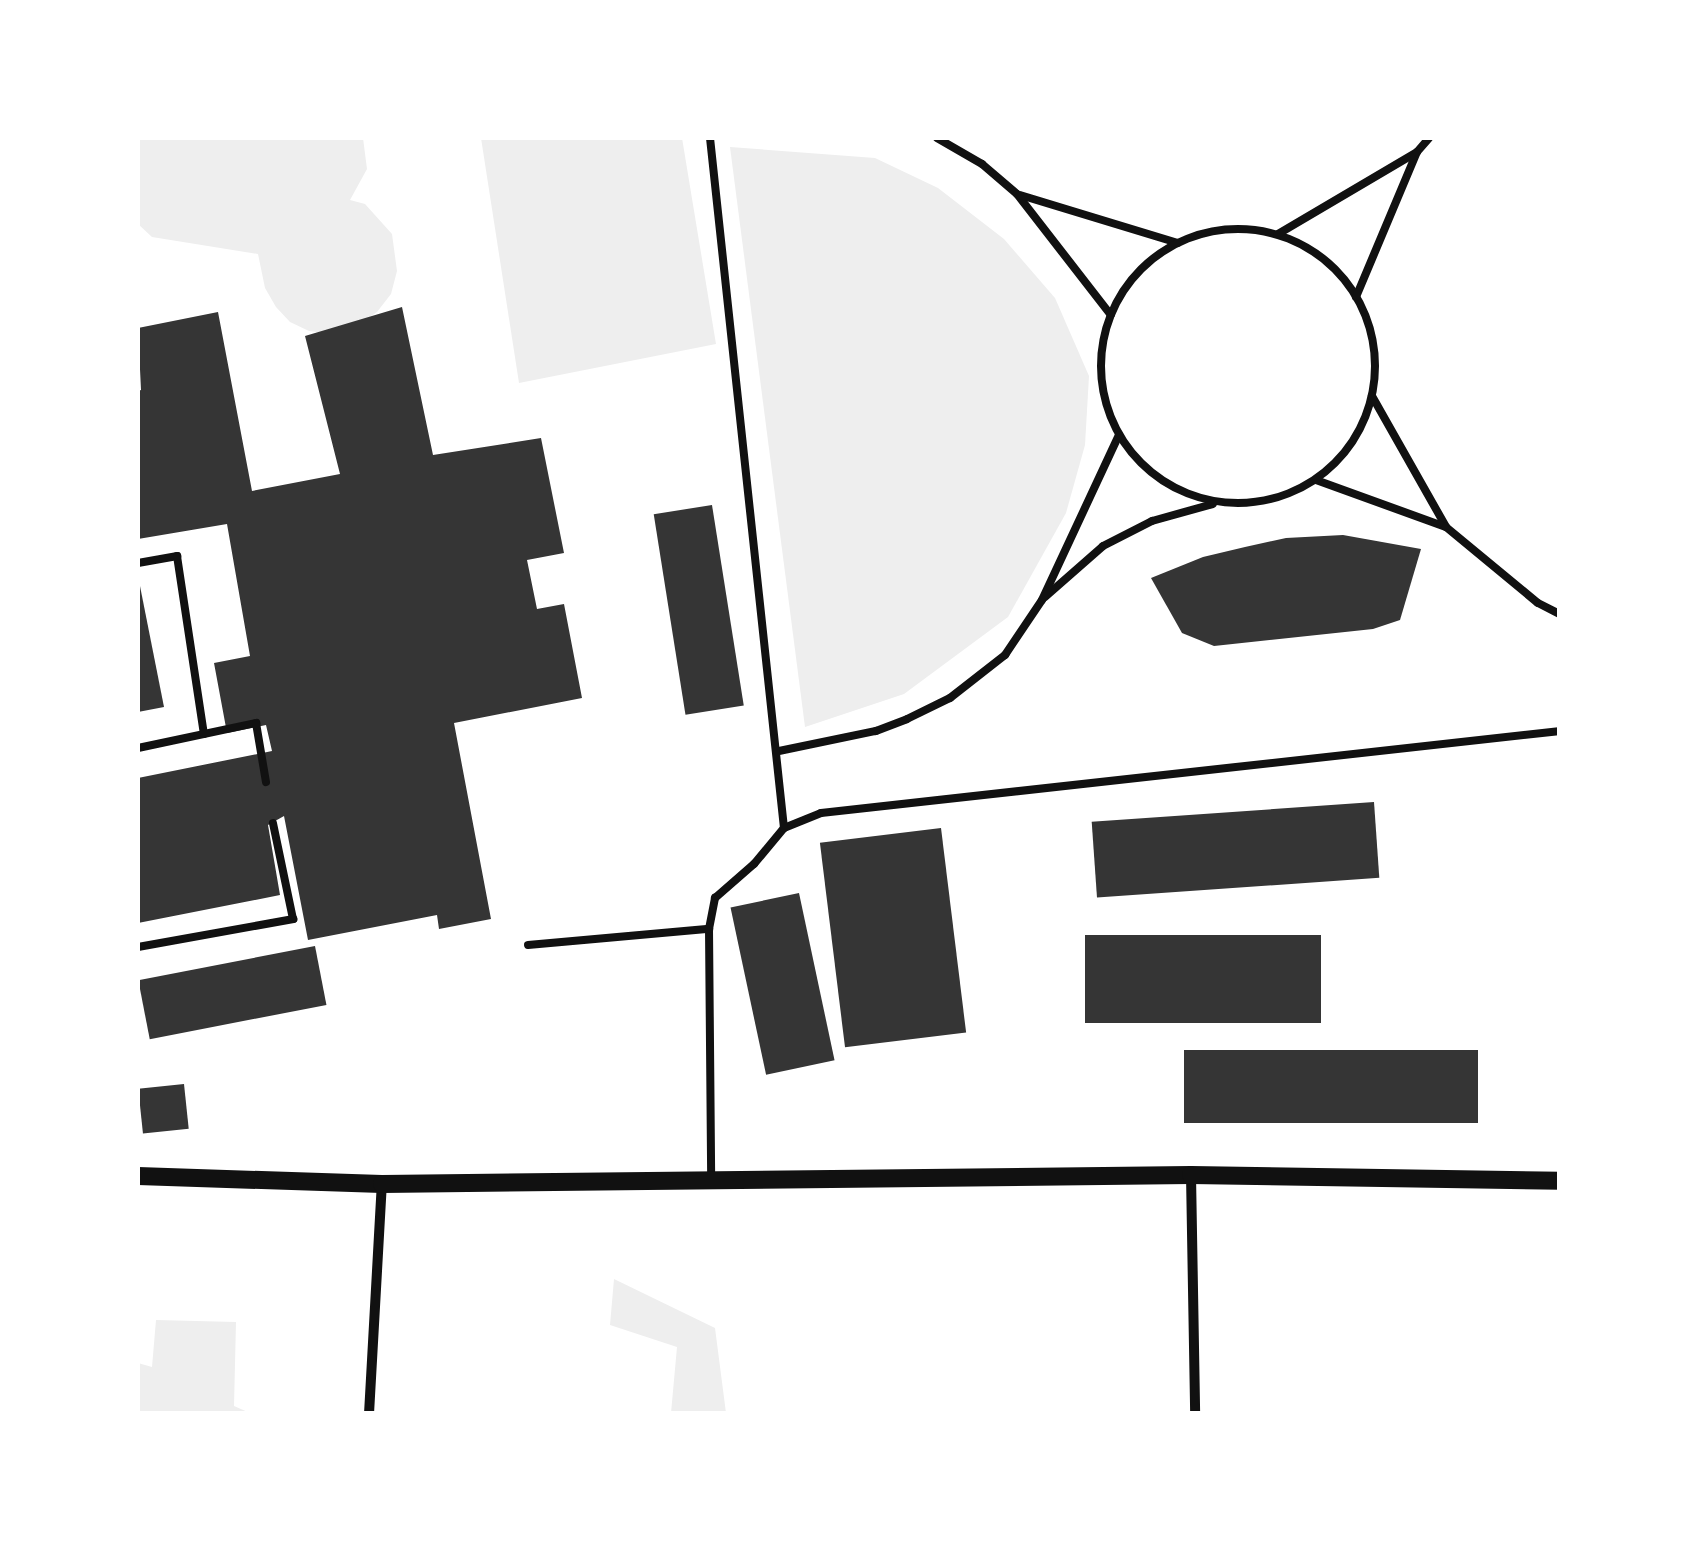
<!DOCTYPE html>
<style>
body{margin:0}
#map{position:relative;width:1697px;height:1551px;overflow:hidden;background:#fff;font-family:Rubik,sans-serif}
div>[style]{position:absolute}
.green>*{inset:0;background:#eee}
.building>*{inset:0;background:#353535;transform-origin:0 0}
.service>*{height:8px;margin:-4px;padding:0 4px;transform-origin:4px;border-radius:4px;background:#111}
.service>.ring{margin:-4px;padding:0;box-sizing:content-box;background:none;border:8px solid #111;border-radius:50%}
.minor>*{height:10px;margin:-5px;padding:0 5px;transform-origin:5px;border-radius:5px;background:#111}
.tertiary>*{height:18px;margin:-9px;padding:0 9px;transform-origin:9px;border-radius:9px;background:#111}
span{translate:-50% -50%;white-space:nowrap;text-align:center;line-height:1.15;-webkit-text-stroke:8px #fff;paint-order:stroke}
.frame{position:absolute;inset:0;border:140px solid #fff;pointer-events:none}
</style>
<div id="map">
<div class="green">
<i style="clip-path:polygon(138px 138px,363px 138px,367px 169px,350px 200px,365px 204px,392px 234px,397px 271px,391px 294px,377px 312px,355px 327px,332px 334px,309px 331px,290px 322px,276px 307px,265px 288px,258px 254px,152px 237px,138px 224px)"></i>
<i style="clip-path:polygon(481px 138px,682px 138px,716px 344px,519px 383px)"></i>
<i style="clip-path:polygon(730px 147px,875px 158px,938px 188px,1004px 239px,1055px 298px,1089px 376px,1085px 445px,1066px 513px,1008px 617px,904px 694px,805px 727px)"></i>
<i style="clip-path:polygon(614px 1279px,715px 1328px,726px 1413px,671px 1413px,677px 1347px,610px 1325px)"></i>
<i style="clip-path:polygon(156px 1320px,236px 1322px,234px 1406px,250px 1413px,138px 1413px,138px 1363px,152px 1367px)"></i>
</div>
<div class="building">
<i style="clip-path:polygon(402px 307px,433px 455px,541px 438px,564px 553px,527px 560px,537px 609px,564px 604px,582px 698px,454px 723px,491px 919px,439px 929px,437px 915px,308px 940px,284px 816px,268px 825px,280px 895px,138px 923px,138px 778px,272px 751px,266px 725px,227px 733px,214px 663px,250px 656px,227px 524px,138px 539px,138px 391px,141px 390px,138px 328px,218px 312px,252px 491px,340px 474px,305px 336px)"></i>
<i style="left:712px;top:505px;width:203px;height:59px;rotate:81deg"></i>
<i style="clip-path:polygon(1343px 535px,1421px 549px,1400px 620px,1373px 629px,1214px 646px,1182px 633px,1151px 578px,1203px 557px,1245px 547px,1286px 538px)"></i>
<i style="clip-path:polygon(138px 576px,164px 707px,138px 712px)"></i>
<i style="left:1374px;top:802px;width:76px;height:283px;rotate:86deg"></i>
<i style="left:941px;top:828px;width:206px;height:122px;rotate:83deg"></i>
<i style="left:799px;top:893px;width:171px;height:70px;rotate:78deg"></i>
<i style="left:1085px;top:935px;width:236px;height:88px"></i>
<i style="left:315px;top:946px;width:60px;height:180px;rotate:79deg"></i>
<i style="left:1478px;top:1050px;width:73px;height:294px;rotate:90deg"></i>
<i style="left:184px;top:1084px;width:45px;height:46px;rotate:84deg"></i>
</div>
<div class="service">
<i style="left:937px;top:138px;width:52px;rotate:30deg"></i>
<i style="left:982px;top:164px;width:46px;rotate:40.6deg"></i>
<i style="left:1017px;top:194px;width:153px;rotate:52.2deg"></i>
<i style="left:1020px;top:195px;width:165px;rotate:16.9deg"></i>
<i class="ring" style="left:1101px;top:229px;width:266px;height:266px"></i>
<i style="left:1278px;top:234px;width:161px;rotate:-30.5deg"></i>
<i style="left:1356px;top:297px;width:157px;rotate:-67.2deg"></i>
<i style="left:1417px;top:152px;width:18px;rotate:-49deg"></i>
<i style="left:1372px;top:396px;width:150px;rotate:60.5deg"></i>
<i style="left:1316px;top:480px;width:138px;rotate:19.9deg"></i>
<i style="left:1446px;top:527px;width:119px;rotate:39.6deg"></i>
<i style="left:1538px;top:603px;width:25px;rotate:27deg"></i>
<i style="left:138px;top:563px;width:40px;rotate:-10deg"></i>
<i style="left:177px;top:556px;width:180px;rotate:81.4deg"></i>
<i style="left:1045px;top:597px;width:77px;rotate:-41.3deg"></i>
<i style="left:1103px;top:546px;width:55px;rotate:-27deg"></i>
<i style="left:1152px;top:521px;width:63px;rotate:-15.6deg"></i>
<i style="left:138px;top:748px;width:121px;rotate:-12deg"></i>
<i style="left:256px;top:723px;width:60px;rotate:80.4deg"></i>
<i style="left:779px;top:751px;width:99px;rotate:-11.7deg"></i>
<i style="left:876px;top:731px;width:33px;rotate:-21deg"></i>
<i style="left:907px;top:719px;width:48px;rotate:-26deg"></i>
<i style="left:950px;top:698px;width:70px;rotate:-38deg"></i>
<i style="left:1005px;top:655px;width:66px;rotate:-56.1deg"></i>
<i style="left:1042px;top:600px;width:182px;rotate:-65deg"></i>
<i style="left:784px;top:828px;width:40px;rotate:-22deg"></i>
<i style="left:821px;top:813px;width:744px;rotate:-6.33deg"></i>
<i style="left:709px;top:929px;width:250px;rotate:89.5deg"></i>
<i style="left:528px;top:945px;width:182px;rotate:-5.1deg"></i>
<i style="left:709px;top:929px;width:32px;rotate:-79deg"></i>
<i style="left:715px;top:898px;width:52px;rotate:-41.1deg"></i>
<i style="left:754px;top:864px;width:47px;rotate:-50.2deg"></i>
<i style="left:784px;top:828px;width:694px;rotate:-96.12deg"></i>
<i style="left:138px;top:947px;width:158px;rotate:-10.2deg"></i>
<i style="left:293px;top:919px;width:98px;rotate:-101.8deg"></i>
</div>
<div class="minor">
<i style="left:1191px;top:1175px;width:239px;rotate:89deg"></i>
<i style="left:369px;top:1414px;width:230px;rotate:-86.8deg"></i>
</div>
<div class="tertiary">
<i style="left:138px;top:1176px;width:244px;rotate:1.9deg"></i>
<i style="left:382px;top:1184px;width:809px;rotate:-0.64deg"></i>
<i style="left:1191px;top:1175px;width:369px;rotate:0.9deg"></i>
</div>
<div class="frame"></div>
</div>
